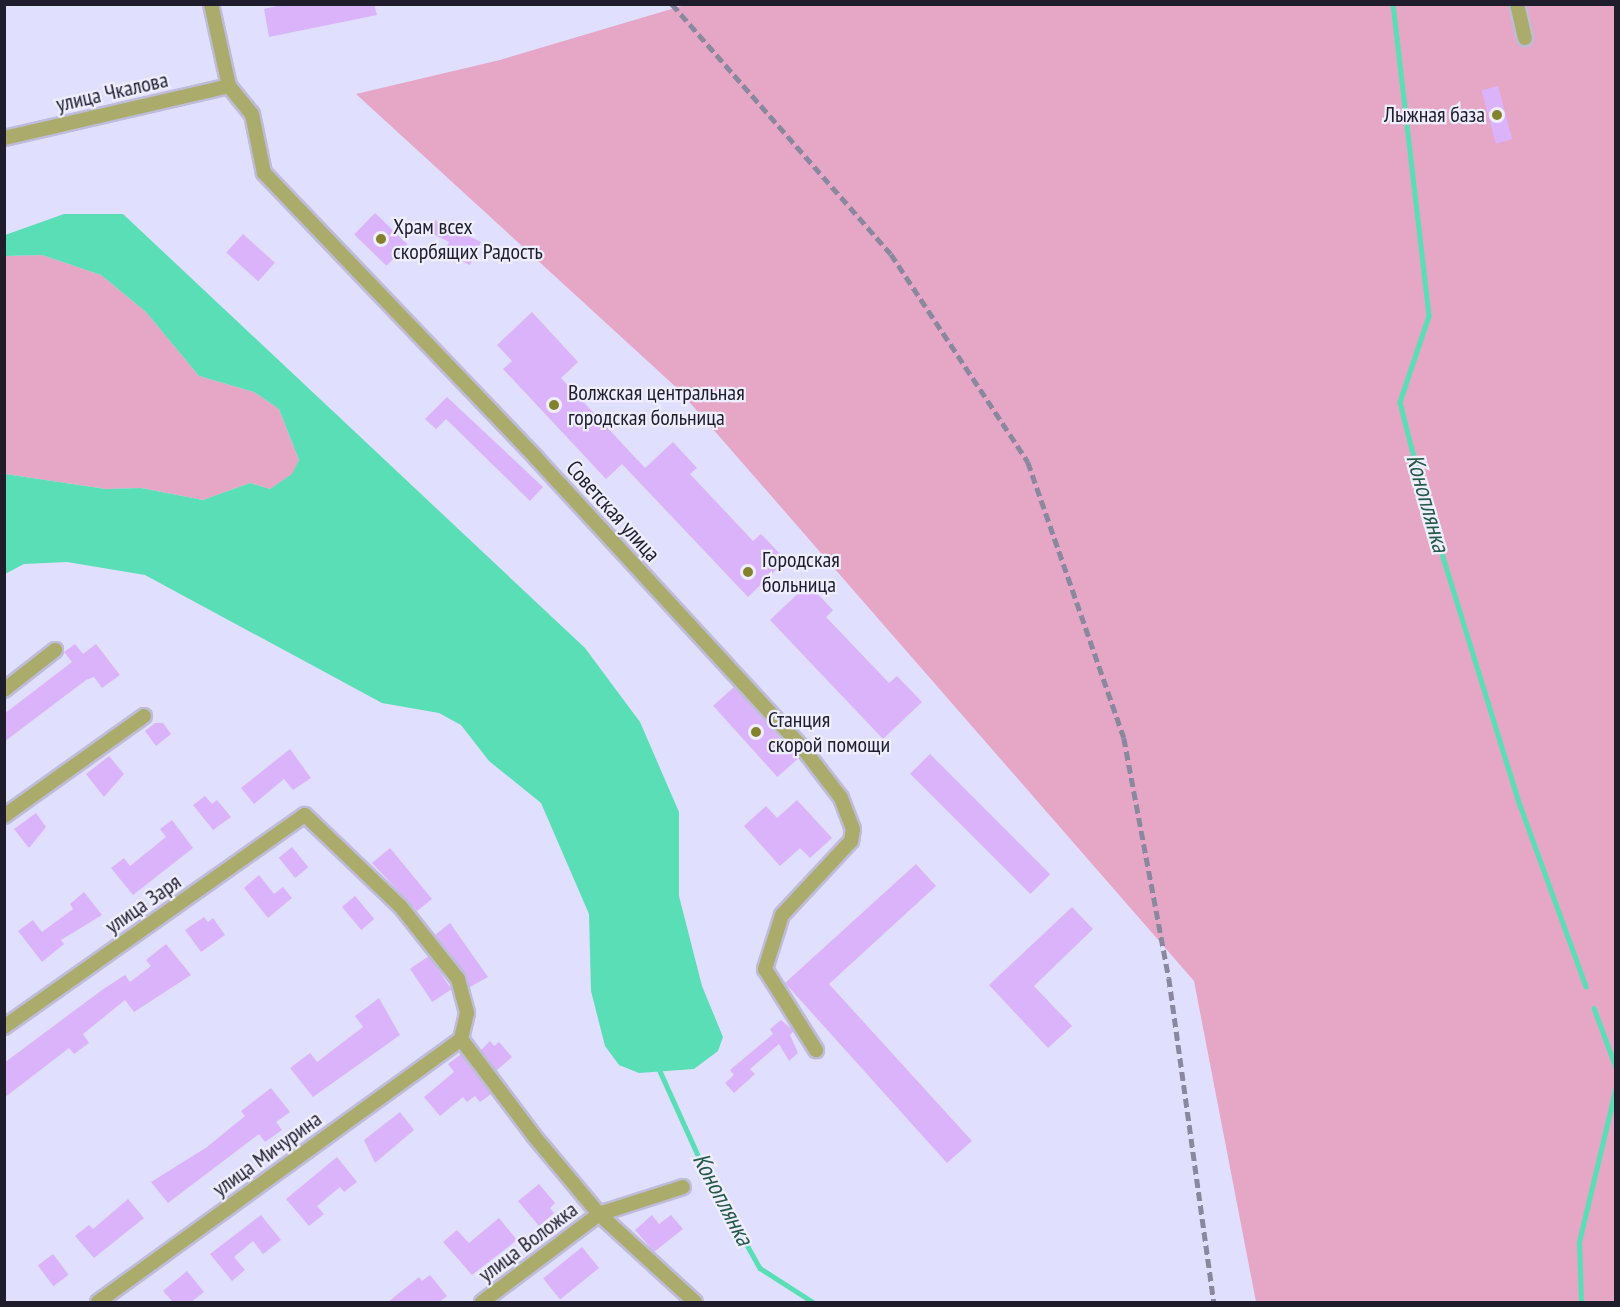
<!DOCTYPE html>
<meta charset="utf-8">
<style>
body{margin:0}
#map{position:relative;width:1620px;height:1307px;overflow:hidden;background:#e1dffe;font-family:"PT Sans Narrow",sans-serif}
div>[style]{position:absolute}
.green>*{inset:0;background:#e5a7c5}
.water>*{inset:0;background:#5adeb5}
.stream>*{height:4.5px;margin:-2.25px;padding:0 2.25px;transform-origin:2.25px;border-radius:2.25px;background:#5adeb5}
.building>*{inset:0;background:#dab3fa;transform-origin:0 0}
.roads{filter:drop-shadow(2px 0 #bebcd8) drop-shadow(-2px 0 #bebcd8) drop-shadow(0 2px #bebcd8) drop-shadow(0 -2px #bebcd8)}
.minor>*{height:14px;margin:-7px;padding:0 7px;transform-origin:7px;border-radius:7px;background:#abac6c}
.rail>*{height:4.5px;margin-top:-2.25px;transform-origin:0;background:repeating-linear-gradient(90deg,#8a889f 0 9px,transparent 0 13.5px)}
.dots>*{width:16px;height:16px;translate:-50% -50%;box-sizing:border-box;border:3px solid #efeefe;border-radius:50%}
span{translate:-50% -50%;white-space:nowrap;text-align:center;line-height:1.15;-webkit-text-stroke:4.5px #efeefe;paint-order:stroke}
.street-label{font-size:22px;color:#1f1d2b}
.poi-label{font-size:22px;color:#1f1d2b}
.right{translate:-100% -50%;text-align:right}
.left{translate:0 -50%;text-align:left}
.water-label{font-size:24px;color:#245948;font-style:italic}
.frame{position:absolute;inset:0;border:6px solid #1f1d2b;pointer-events:none}
</style>
<div id="map">
<div class="green">
<i style="clip-path:polygon(685px 5px,1615px 5px,1615px 1302px,1256px 1302px,1194px 981px,678px 389px,356px 94px,500px 60px)"></i>
<i style="clip-path:polygon(42px 255px,101px 275px,146px 312px,199px 376px,254px 392px,279px 409px,299px 460px,293px 474px,270px 489px,250px 483px,203px 500px,141px 488px,106px 489px,5px 474px,4px 256px)"></i>
</div>
<div class="water">
<i style="clip-path:polygon(64px 214px,123px 214px,585px 648px,640px 722px,679px 812px,679px 896px,702px 986px,723px 1037px,718px 1051px,694px 1069px,639px 1073px,619px 1065px,605px 1046px,591px 991px,589px 914px,541px 803px,489px 761px,461px 725px,439px 713px,382px 703px,145px 575px,67px 562px,24px 564px,5px 574px,5px 474px,106px 489px,141px 488px,203px 500px,250px 483px,270px 489px,292px 474px,299px 460px,279px 409px,254px 392px,199px 376px,146px 312px,101px 275px,42px 255px,5px 256px,5px 235px)"></i>
</div>
<div class="stream">
<i style="left:1393px;top:4px;width:314px;rotate:83.4deg"></i>
<i style="left:1429px;top:316px;width:91px;rotate:108.6deg"></i>
<i style="left:1400px;top:402px;width:90px;rotate:75.8deg"></i>
<i style="left:1422px;top:489px;width:331px;rotate:72.8deg"></i>
<i style="left:1520px;top:805px;width:193px;rotate:70deg"></i>
<i style="left:1594px;top:1008px;width:63px;rotate:69.6deg"></i>
<i style="left:660px;top:1071px;width:102px;rotate:65.7deg"></i>
<i style="left:702px;top:1164px;width:119px;rotate:60.9deg"></i>
<i style="left:760px;top:1268px;width:63px;rotate:32.7deg"></i>
<i style="left:1581px;top:1302px;width:60px;rotate:-91.9deg"></i>
<i style="left:1579px;top:1242px;width:159px;rotate:-76.6deg"></i>
</div>
<div class="building">
<i style="clip-path:polygon(286px 4px,374px 4px,377px 15px,269px 37px,264px 9px)"></i>
<i style="left:1498px;top:86px;width:55px;height:17px;rotate:75deg"></i>
<i style="left:375px;top:213px;width:45px;height:30px;rotate:44deg"></i>
<i style="clip-path:polygon(435px 220px,481px 242px,470px 265px,444px 252px,449px 242px,429px 232px)"></i>
<i style="left:243px;top:234px;width:43px;height:25px;rotate:42deg"></i>
<i style="clip-path:polygon(532px 312px,578px 362px,561px 378px,645px 468px,673px 442px,697px 468px,690px 474px,753px 541px,761px 534px,786px 560px,748px 597px,622px 464px,606px 479px,503px 369px,512px 361px,497px 345px)"></i>
<i style="clip-path:polygon(447px 397px,543px 487px,530px 501px,446px 419px,436px 429px,425px 419px)"></i>
<i style="clip-path:polygon(808px 584px,833px 610px,826px 617px,889px 683px,897px 676px,922px 702px,883px 739px,770px 620px)"></i>
<i style="clip-path:polygon(75px 644px,83px 654px,96px 644px,120px 675px,102px 688px,94px 677px,86px 680px,4px 742px,4px 714px,72px 662px,64px 652px)"></i>
<i style="left:734px;top:687px;width:96px;height:28px;rotate:48deg"></i>
<i style="clip-path:polygon(155px 723px,163px 723px,171px 734px,156px 746px,145px 731px)"></i>
<i style="clip-path:polygon(290px 749px,311px 778px,293px 790px,284px 779px,254px 804px,241px 788px)"></i>
<i style="left:930px;top:754px;width:170px;height:28px;rotate:45deg"></i>
<i style="clip-path:polygon(109px 756px,124px 774px,104px 797px,86px 774px)"></i>
<i style="clip-path:polygon(205px 796px,212px 804px,217px 800px,231px 817px,213px 830px,193px 805px)"></i>
<i style="clip-path:polygon(797px 800px,832px 838px,810px 858px,800px 848px,780px 866px,744px 826px,766px 806px,777px 818px)"></i>
<i style="clip-path:polygon(36px 813px,46px 827px,29px 848px,14px 829px)"></i>
<i style="clip-path:polygon(172px 820px,193px 848px,133px 895px,111px 868px,124px 858px,130px 866px,166px 837px,160px 829px)"></i>
<i style="left:292px;top:847px;width:26px;height:17px;rotate:51deg"></i>
<i style="clip-path:polygon(390px 848px,432px 899px,417px 911px,372px 863px)"></i>
<i style="clip-path:polygon(916px 864px,936px 886px,829px 984px,972px 1141px,947px 1163px,785px 983px)"></i>
<i style="clip-path:polygon(259px 875px,274px 894px,283px 887px,292px 898px,268px 918px,244px 888px)"></i>
<i style="clip-path:polygon(84px 892px,102px 915px,61px 940px,64px 944px,42px 962px,18px 931px,33px 920px,42px 932px,73px 909px,70px 904px)"></i>
<i style="left:355px;top:896px;width:30px;height:17px;rotate:50deg"></i>
<i style="clip-path:polygon(1072px 907px,1093px 929px,1034px 986px,1072px 1026px,1048px 1048px,989px 985px)"></i>
<i style="clip-path:polygon(204px 917px,208px 922px,213px 918px,225px 935px,201px 952px,185px 930px)"></i>
<i style="clip-path:polygon(450px 923px,488px 977px,470px 987px,465px 973px,435px 935px)"></i>
<i style="clip-path:polygon(166px 944px,191px 975px,134px 1012px,125px 1000px,83px 1034px,89px 1043px,74px 1054px,69px 1048px,4px 1098px,4px 1063px,102px 990px,125px 975px,130px 982px,151px 966px,146px 960px)"></i>
<i style="left:429px;top:956px;width:40px;height:23px;rotate:56deg"></i>
<i style="clip-path:polygon(379px 998px,400px 1035px,313px 1097px,290px 1068px,310px 1053px,317px 1062px,363px 1027px,355px 1016px)"></i>
<i style="clip-path:polygon(781px 1020px,794px 1031px,790px 1035px,798px 1053px,789px 1061px,779px 1044px,750px 1069px,755px 1074px,734px 1093px,725px 1083px,734px 1075px,730px 1070px,773px 1034px,770px 1029px)"></i>
<i style="clip-path:polygon(490px 1041px,494px 1046px,499px 1042px,512px 1057px,496px 1071px,481px 1050px)"></i>
<i style="clip-path:polygon(461px 1054px,491px 1094px,480px 1102px,475px 1096px,467px 1102px,463px 1097px,440px 1116px,424px 1097px,454px 1072px,448px 1064px)"></i>
<i style="clip-path:polygon(271px 1088px,290px 1112px,276px 1122px,282px 1130px,265px 1142px,259px 1134px,168px 1203px,151px 1182px,207px 1147px,245px 1116px,241px 1111px)"></i>
<i style="clip-path:polygon(400px 1112px,414px 1130px,375px 1163px,364px 1140px)"></i>
<i style="clip-path:polygon(337px 1157px,357px 1182px,344px 1192px,340px 1187px,317px 1206px,324px 1214px,309px 1226px,286px 1199px)"></i>
<i style="clip-path:polygon(539px 1184px,555px 1203px,550px 1208px,554px 1213px,539px 1226px,518px 1201px)"></i>
<i style="clip-path:polygon(128px 1199px,144px 1218px,94px 1258px,75px 1236px,89px 1225px,93px 1229px)"></i>
<i style="clip-path:polygon(261px 1215px,281px 1240px,263px 1254px,253px 1241px,234px 1257px,245px 1270px,232px 1281px,210px 1254px)"></i>
<i style="clip-path:polygon(652px 1215px,659px 1224px,671px 1215px,683px 1229px,654px 1252px,635px 1230px)"></i>
<i style="clip-path:polygon(499px 1218px,517px 1240px,472px 1275px,443px 1242px,457px 1230px,469px 1243px)"></i>
<i style="left:582px;top:1247px;width:27px;height:50px;rotate:51deg"></i>
<i style="left:53px;top:1254px;width:26px;height:19px;rotate:53deg"></i>
<i style="clip-path:polygon(187px 1271px,204px 1292px,191px 1302px,173px 1302px,163px 1291px)"></i>
<i style="clip-path:polygon(430px 1275px,447px 1296px,439px 1302px,388px 1302px,419px 1277px,422px 1281px)"></i>
</div>
<div class="roads">
<div class="minor">
<i style="left:211px;top:4px;width:84px;rotate:77.6deg"></i>
<i style="left:229px;top:86px;width:36px;rotate:51deg"></i>
<i style="left:252px;top:114px;width:60px;rotate:78.5deg"></i>
<i style="left:264px;top:173px;width:394px;rotate:46.3deg"></i>
<i style="left:536px;top:458px;width:398px;rotate:47.4deg"></i>
<i style="left:805px;top:751px;width:59px;rotate:52.5deg"></i>
<i style="left:841px;top:798px;width:33px;rotate:69deg"></i>
<i style="left:853px;top:829px;width:12px;rotate:99deg"></i>
<i style="left:851px;top:841px;width:101px;rotate:133deg"></i>
<i style="left:782px;top:915px;width:57px;rotate:107.5deg"></i>
<i style="left:765px;top:969px;width:96px;rotate:57.8deg"></i>
<i style="left:1517px;top:4px;width:35px;rotate:77deg"></i>
<i style="left:4px;top:138px;width:231px;rotate:-13deg"></i>
<i style="left:4px;top:690px;width:65px;rotate:-38.1deg"></i>
<i style="left:4px;top:816px;width:172px;rotate:-35.5deg"></i>
<i style="left:4px;top:1027px;width:368px;rotate:-35.2deg"></i>
<i style="left:305px;top:815px;width:133px;rotate:43.8deg"></i>
<i style="left:401px;top:907px;width:92px;rotate:51.6deg"></i>
<i style="left:458px;top:979px;width:35px;rotate:75deg"></i>
<i style="left:467px;top:1013px;width:27px;rotate:103deg"></i>
<i style="left:461px;top:1039px;width:121px;rotate:53deg"></i>
<i style="left:534px;top:1136px;width:102px;rotate:50.2deg"></i>
<i style="left:599px;top:1214px;width:130px;rotate:42.5deg"></i>
<i style="left:98px;top:1302px;width:448px;rotate:-35.9deg"></i>
<i style="left:482px;top:1302px;width:146px;rotate:-36.9deg"></i>
<i style="left:599px;top:1214px;width:88px;rotate:-17.8deg"></i>
</div>
</div>
<div class="rail">
<i style="left:672px;top:4px;width:332px;rotate:48.8deg"></i>
<i style="left:891px;top:254px;width:249px;rotate:56.6deg"></i>
<i style="left:1028px;top:462px;width:292px;rotate:70.8deg"></i>
<i style="left:1124px;top:738px;width:244px;rotate:79.4deg"></i>
<i style="left:1169px;top:978px;width:327px;rotate:82.1deg"></i>
</div>
<div class="dots">
<i style="left:1497px;top:115px;background:#83822c"></i>
<i style="left:381px;top:239px;background:#83822c"></i>
<i style="left:554px;top:405px;background:#83822c"></i>
<i style="left:748px;top:572px;background:#83822c"></i>
<i style="left:756px;top:732px;background:#83822c"></i>
</div>
<div class="street-label">
<span style="left:112px;top:92px;rotate:-13deg">улица Чкалова</span>
<span style="left:613px;top:511px;rotate:48deg">Советская улица</span>
<span style="left:143px;top:904px;rotate:-35deg">улица Заря</span>
<span style="left:267px;top:1154px;rotate:-36deg">улица Мичурина</span>
<span style="left:528px;top:1242px;rotate:-37deg">улица Воложка</span>
</div>
<div class="poi-label">
<span class="right" style="left:1485px;top:115px">Лыжная база</span>
<span class="left" style="left:393px;top:239px">Храм всех<br>скорбящих Радость</span>
<span class="left" style="left:568px;top:405px">Волжская центральная<br>городская больница</span>
<span class="left" style="left:762px;top:572px">Городская<br>больница</span>
<span class="left" style="left:768px;top:732px">Станция<br>скорой помощи</span>
</div>
<div class="water-label">
<span style="left:1428px;top:503px;rotate:74deg">Коноплянка</span>
<span style="left:723px;top:1199px;rotate:62deg">Коноплянка</span>
</div>
<div class="frame"></div>
</div>
